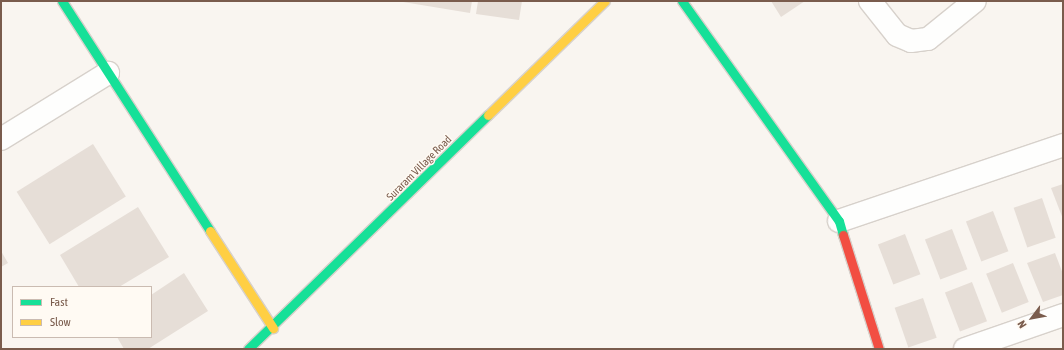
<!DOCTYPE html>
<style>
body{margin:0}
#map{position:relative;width:1064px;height:350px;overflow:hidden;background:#f9f5f0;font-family:"Asap Condensed",sans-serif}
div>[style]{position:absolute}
.building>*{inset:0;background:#e6ded7;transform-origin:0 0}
.roads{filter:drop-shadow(1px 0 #d7d1cb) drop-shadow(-1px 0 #d7d1cb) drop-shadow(0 1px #d7d1cb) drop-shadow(0 -1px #d7d1cb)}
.street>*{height:22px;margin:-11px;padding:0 11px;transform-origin:11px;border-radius:11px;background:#fefefd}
.fast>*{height:9px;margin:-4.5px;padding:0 4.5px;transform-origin:4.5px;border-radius:4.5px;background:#16e098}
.slow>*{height:9px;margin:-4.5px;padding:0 4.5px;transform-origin:4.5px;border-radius:4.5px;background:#ffcf43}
.jam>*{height:9px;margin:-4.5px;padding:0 4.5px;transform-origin:4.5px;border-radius:4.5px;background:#f24e42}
span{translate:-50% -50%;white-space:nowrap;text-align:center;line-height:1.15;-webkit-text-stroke:3px #fffaf3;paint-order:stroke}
.street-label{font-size:11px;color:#7a5c4d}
.frame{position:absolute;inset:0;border:2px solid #7a5c4d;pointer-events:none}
.legend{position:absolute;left:12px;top:286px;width:140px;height:52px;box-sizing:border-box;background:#fffaf3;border:1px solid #cabbb1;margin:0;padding:5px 7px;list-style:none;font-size:12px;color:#7a5c4d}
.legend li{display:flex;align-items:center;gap:8px;height:20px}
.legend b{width:20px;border:1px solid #cabbb1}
.north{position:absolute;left:1012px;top:298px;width:40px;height:40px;-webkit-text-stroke:3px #fffaf3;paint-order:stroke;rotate:238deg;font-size:11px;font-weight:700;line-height:16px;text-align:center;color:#7a5c4d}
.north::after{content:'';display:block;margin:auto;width:14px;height:18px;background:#7a5c4d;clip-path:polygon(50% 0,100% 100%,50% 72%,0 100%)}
</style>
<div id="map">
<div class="building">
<i style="clip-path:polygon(397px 1px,472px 1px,470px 13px)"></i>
<i style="clip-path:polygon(478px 1px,522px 1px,519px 20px,476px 14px)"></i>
<i style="clip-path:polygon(771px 1px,805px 1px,781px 17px)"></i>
<i style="left:93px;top:144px;width:62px;height:90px;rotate:58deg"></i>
<i style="clip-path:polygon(1063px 184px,1063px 219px,1051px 188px)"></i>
<i style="left:1042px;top:198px;width:42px;height:30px;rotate:71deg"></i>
<i style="clip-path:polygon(138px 207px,169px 257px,119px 287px,79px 287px,60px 255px)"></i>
<i style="left:993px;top:211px;width:43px;height:29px;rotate:69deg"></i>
<i style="left:952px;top:229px;width:43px;height:29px;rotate:69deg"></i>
<i style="left:905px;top:234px;width:43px;height:29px;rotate:69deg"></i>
<i style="clip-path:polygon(1px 251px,8px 263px,1px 267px)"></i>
<i style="clip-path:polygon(1055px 253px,1063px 274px,1063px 295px,1043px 302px,1027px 263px)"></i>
<i style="left:1013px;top:263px;width:42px;height:29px;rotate:68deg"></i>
<i style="clip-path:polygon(184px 273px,208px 311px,148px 349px,124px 349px,117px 337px,151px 337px,151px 295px)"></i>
<i style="left:972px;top:282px;width:42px;height:29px;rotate:69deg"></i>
<i style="left:923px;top:298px;width:42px;height:30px;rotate:71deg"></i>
</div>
<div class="roads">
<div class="street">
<i style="left:870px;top:1px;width:43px;rotate:51.5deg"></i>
<i style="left:897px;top:35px;width:15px;rotate:23deg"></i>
<i style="left:911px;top:41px;width:17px;rotate:-7deg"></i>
<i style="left:928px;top:39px;width:60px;rotate:-39deg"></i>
<i style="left:1px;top:139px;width:126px;rotate:-31.7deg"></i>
<i style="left:839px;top:221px;width:237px;rotate:-18.7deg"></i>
<i style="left:965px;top:349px;width:104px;rotate:-19.1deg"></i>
</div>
<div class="fast">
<i style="left:62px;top:1px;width:274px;rotate:57.2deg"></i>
<i style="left:682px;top:1px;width:270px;rotate:54.5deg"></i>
<i style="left:839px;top:221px;width:15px;rotate:74deg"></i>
<i style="left:248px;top:349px;width:335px;rotate:-44.3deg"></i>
</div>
<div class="slow">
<i style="left:488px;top:115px;width:163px;rotate:-44.3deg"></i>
<i style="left:210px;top:231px;width:116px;rotate:57deg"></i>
</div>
<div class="jam">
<i style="left:843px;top:235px;width:120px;rotate:72.5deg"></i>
</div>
</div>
<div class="street-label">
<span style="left:419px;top:168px;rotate:-45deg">Suraram Village Road</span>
</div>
<div class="frame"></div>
<ul class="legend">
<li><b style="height:5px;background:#16e098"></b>Fast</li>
<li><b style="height:5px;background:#ffcf43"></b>Slow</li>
</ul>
<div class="north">N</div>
</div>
